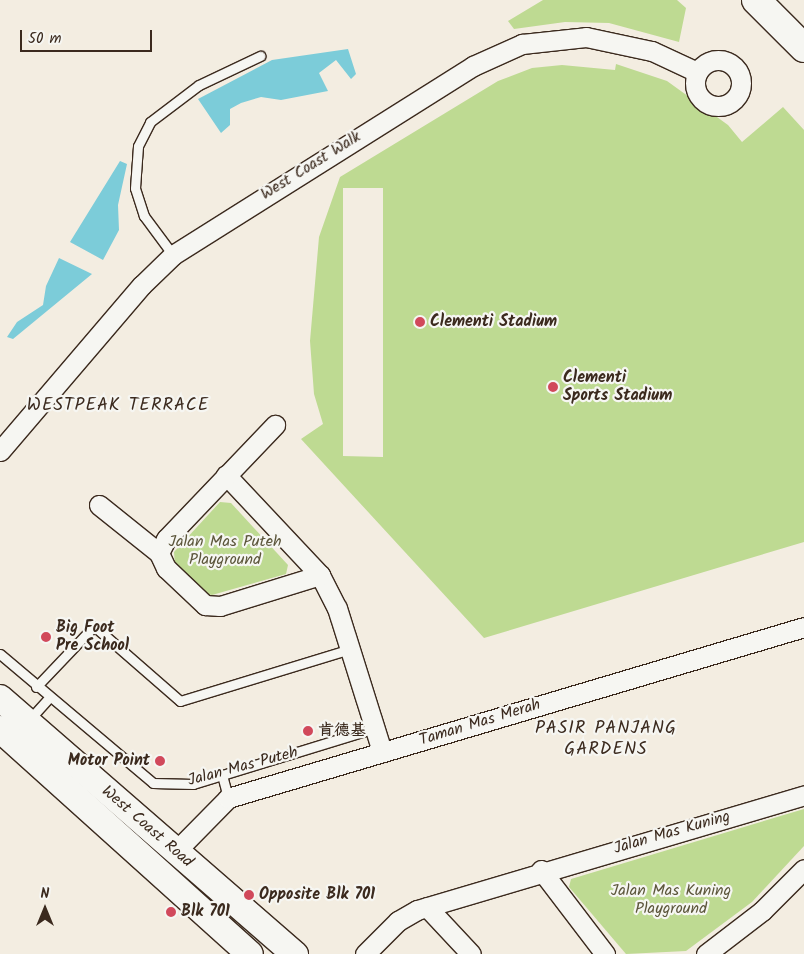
<!DOCTYPE html>
<meta charset="utf-8">
<style>
body{margin:0}
#map{position:relative;width:804px;height:954px;overflow:hidden;background:#f3ede1;font-family:Kalam,"LXGW WenKai TC",sans-serif}
div>[style]{position:absolute}
.green>*{inset:0;background:#beda92}
.water>*{inset:0;background:#7cccd9}
.roads{filter:drop-shadow(1px 0 #3b2a1e) drop-shadow(-1px 0 #3b2a1e) drop-shadow(0 1px #3b2a1e) drop-shadow(0 -1px #3b2a1e)}
.service>*{height:9px;margin:-4.5px;padding:0 4.5px;transform-origin:4.5px;border-radius:4.5px;background:#f6f6f2}
.minor>*{height:19px;margin:-9.5px;padding:0 9.5px;transform-origin:9.5px;border-radius:9.5px;background:#f6f6f2}
.minor>.ring{margin:-9.5px;padding:0;box-sizing:content-box;background:none;border:19px solid #f6f6f2;border-radius:50%}
.secondary>*{height:26px;margin:-13px;padding:0 13px;transform-origin:13px;border-radius:13px;background:#f6f6f2}
.motorway>*{height:28px;margin:-14px;padding:0 14px;transform-origin:14px;border-radius:14px;background:#f6f6f2}
.dots>*{width:14px;height:14px;translate:-50% -50%;box-sizing:border-box;border:2px solid #f6f6f2;border-radius:50%}
span{translate:-50% -50%;white-space:nowrap;text-align:center;line-height:1.15;-webkit-text-stroke:4.5px #f6f6f2;paint-order:stroke}
.street-label{font-size:16px;color:#3b2a1e}
.poi-label{font-size:16px;color:#3b2a1e;font-weight:700}
.left{translate:0 -50%;text-align:left}
.right{translate:-100% -50%;text-align:right}
.park-label{font-size:16px;color:#5c563b}
.neighbourhood-label{font-size:18px;color:#3b2a1e;letter-spacing:1px}
.north{position:absolute;left:20px;top:884px;width:50px;height:50px;-webkit-text-stroke:4px #f6f6f2;paint-order:stroke;rotate:0deg;font-size:14px;font-weight:700;line-height:20px;text-align:center;color:#3b2a1e}
.north::after{content:'';display:block;margin:auto;width:18px;height:22px;background:#3b2a1e;clip-path:polygon(50% 0,100% 100%,50% 72%,0 100%)}
.scale{position:absolute;left:20px;top:30px;width:132px;height:22px;box-sizing:border-box;border:2px solid #3b2a1e;border-top:0;padding-left:6px;font-size:15px;line-height:18px;white-space:nowrap;color:#3b2a1e;-webkit-text-stroke:4px #f6f6f2;paint-order:stroke}
</style>
<div id="map">
<div class="green">
<i style="clip-path:polygon(543px 0,677px 0,686px 8px,679px 42px,609px 23px,565px 22px,514px 29px,508px 21px)"></i>
<i style="clip-path:polygon(evenodd,616px 64px,667px 81px,728px 125px,742px 142px,783px 107px,804px 130px,804px 542px,484px 638px,301px 439px,323px 424px,314px 394px,310px 341px,319px 237px,340px 177px,498px 81px,532px 68px,562px 65px,615px 70px,616px 64px,343px 188px,383px 188px,383px 457px,343px 456px,343px 188px)"></i>
<i style="clip-path:polygon(220px 502px,231px 503px,288px 565px,286px 574px,212px 595px,201px 593px,175px 565px,174px 552px)"></i>
<i style="clip-path:polygon(804px 809px,804px 846px,752px 902px,686px 951px,626px 954px,569px 887px,571px 879px)"></i>
</div>
<div class="water">
<i style="clip-path:polygon(348px 49px,356px 74px,351px 79px,336px 60px,319px 73px,328px 91px,281px 100px,261px 97px,241px 103px,230px 109px,230px 125px,221px 133px,198px 99px,272px 60px)"></i>
<i style="clip-path:polygon(120px 161px,127px 164px,118px 205px,119px 230px,103px 260px,70px 242px)"></i>
<i style="clip-path:polygon(59px 258px,92px 274px,13px 339px,7px 337px,17px 322px,43px 305px,46px 286px)"></i>
</div>
<div class="roads">
<div class="service">
<i style="left:173px;top:255px;width:49px;rotate:-126.6deg"></i>
<i style="left:144px;top:216px;width:29px;rotate:-108deg"></i>
<i style="left:135px;top:188px;width:42px;rotate:-85.9deg"></i>
<i style="left:138px;top:146px;width:27px;rotate:-63deg"></i>
<i style="left:150px;top:122px;width:61px;rotate:-37.1deg"></i>
<i style="left:199px;top:85px;width:68px;rotate:-25.4deg"></i>
<i style="left:0;top:654px;width:200px;rotate:40.1deg"></i>
<i style="left:153px;top:783px;width:40px;rotate:1.4deg"></i>
<i style="left:193px;top:784px;width:190px;rotate:-17.1deg"></i>
<i style="left:36px;top:687px;width:84px;rotate:-46.4deg"></i>
<i style="left:94px;top:626px;width:114px;rotate:41.1deg"></i>
<i style="left:180px;top:701px;width:178px;rotate:-17deg"></i>
<i style="left:29px;top:720px;width:30px;rotate:-48deg"></i>
<i style="left:222px;top:775px;width:24px;rotate:75deg"></i>
</div>
<div class="minor">
<i class="ring" style="left:695px;top:60px;width:27px;height:27px"></i>
<i style="left:0;top:451px;width:218px;rotate:-49.5deg"></i>
<i style="left:142px;top:285px;width:43px;rotate:-44.1deg"></i>
<i style="left:173px;top:255px;width:355px;rotate:-32.2deg"></i>
<i style="left:473px;top:66px;width:54px;rotate:-24.2deg"></i>
<i style="left:522px;top:44px;width:64px;rotate:-6.2deg"></i>
<i style="left:586px;top:37px;width:67px;rotate:12deg"></i>
<i style="left:652px;top:51px;width:50px;rotate:25deg"></i>
<i style="left:226px;top:475px;width:137px;rotate:46.8deg"></i>
<i style="left:320px;top:575px;width:37px;rotate:63deg"></i>
<i style="left:337px;top:608px;width:151px;rotate:72.6deg"></i>
<i style="left:99px;top:505px;width:77px;rotate:38.7deg"></i>
<i style="left:159px;top:553px;width:17px;rotate:65deg"></i>
<i style="left:166px;top:568px;width:54px;rotate:43.5deg"></i>
<i style="left:205px;top:605px;width:15px;rotate:4deg"></i>
<i style="left:220px;top:606px;width:105px;rotate:-17.2deg"></i>
<i style="left:159px;top:553px;width:16px;rotate:-63deg"></i>
<i style="left:166px;top:539px;width:158px;rotate:-46.3deg"></i>
<i style="left:175px;top:852px;width:76px;rotate:-45.5deg"></i>
<i style="left:228px;top:798px;width:601px;rotate:-16.53deg"></i>
<i style="left:541px;top:870px;width:106px;rotate:52.7deg"></i>
<i style="left:427px;top:907px;width:64px;rotate:46.9deg"></i>
<i style="left:365px;top:954px;width:47px;rotate:-45deg"></i>
<i style="left:398px;top:921px;width:22px;rotate:-30deg"></i>
<i style="left:417px;top:910px;width:404px;rotate:-16.5deg"></i>
<i style="left:706px;top:954px;width:71px;rotate:-37.5deg"></i>
<i style="left:762px;top:911px;width:59px;rotate:-45deg"></i>
</div>
<div class="secondary">
<i style="left:0;top:698px;width:391px;rotate:41deg"></i>
<i style="left:0;top:729px;width:336px;rotate:42deg"></i>
</div>
<div class="motorway">
<i style="left:756px;top:0;width:68px;rotate:45deg"></i>
</div>
</div>
<div class="dots">
<i style="left:420px;top:322px;background:#d1495b"></i>
<i style="left:553px;top:387px;background:#d1495b"></i>
<i style="left:46px;top:637px;background:#d1495b"></i>
<i style="left:308px;top:731px;background:#d1495b"></i>
<i style="left:160px;top:761px;background:#d1495b"></i>
<i style="left:249px;top:895px;background:#d1495b"></i>
<i style="left:171px;top:912px;background:#d1495b"></i>
</div>
<div class="street-label">
<span style="left:311px;top:166px;rotate:-32deg">West Coast Walk</span>
<span style="left:480px;top:723px;rotate:-17deg">Taman Mas Merah</span>
<span style="left:243px;top:767px;rotate:-15deg">Jalan Mas Puteh</span>
<span style="left:147px;top:827px;rotate:41deg">West Coast Road</span>
<span style="left:672px;top:833px;rotate:-16deg">Jalan Mas Kuning</span>
</div>
<div class="poi-label">
<span class="left" style="left:430px;top:322px">Clementi Stadium</span>
<span class="left" style="left:563px;top:387px">Clementi<br>Sports Stadium</span>
<span class="left" style="left:56px;top:637px">Big Foot<br>Pre School</span>
<span class="left" style="left:318px;top:731px">肯德基</span>
<span class="right" style="left:150px;top:761px">Motor Point</span>
<span class="left" style="left:259px;top:895px">Opposite Blk 701</span>
<span class="left" style="left:181px;top:912px">Blk 701</span>
</div>
<div class="park-label">
<span style="left:225px;top:551px">Jalan Mas Puteh<br>Playground</span>
<span style="left:671px;top:900px">Jalan Mas Kuning<br>Playground</span>
</div>
<div class="neighbourhood-label">
<span style="left:118px;top:406px">WESTPEAK TERRACE</span>
<span style="left:606px;top:740px">PASIR PANJANG<br>GARDENS</span>
</div>
<div class="north">N</div>
<div class="scale">50 m</div>
</div>
